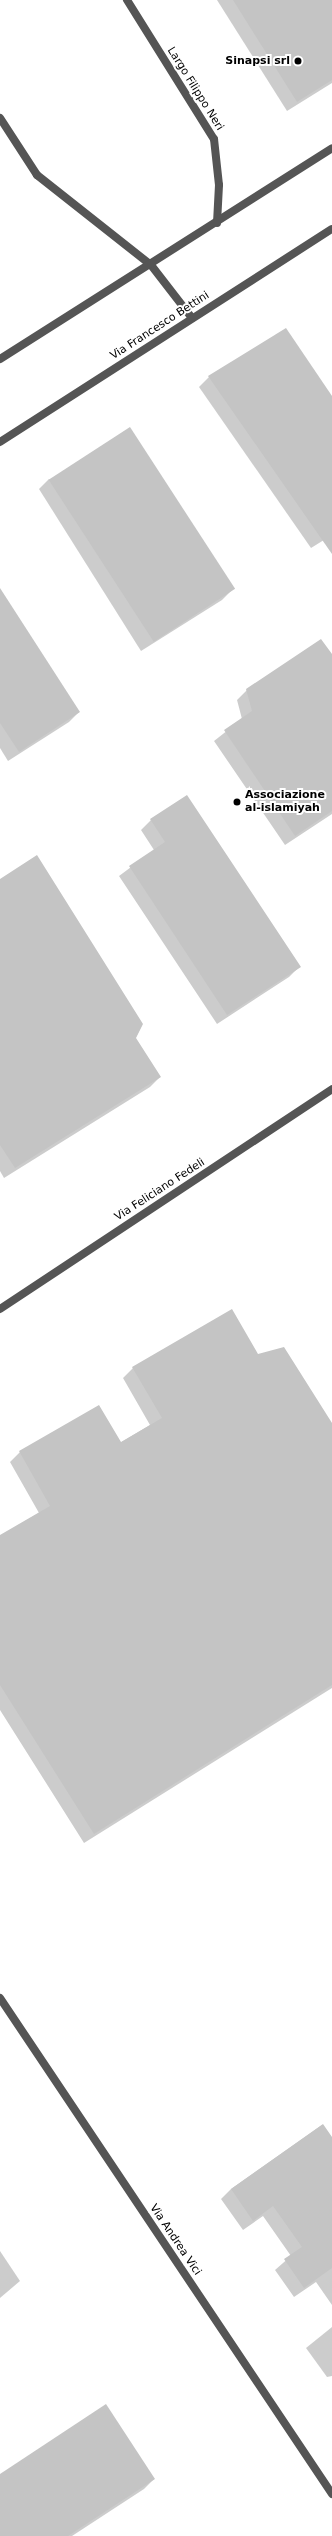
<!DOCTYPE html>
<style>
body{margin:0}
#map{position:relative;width:332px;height:2536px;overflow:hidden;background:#fff;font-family:"DejaVu Sans",sans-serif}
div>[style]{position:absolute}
.shadow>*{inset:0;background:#0003}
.building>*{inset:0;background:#c4c4c4;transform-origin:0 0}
.minor>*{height:8px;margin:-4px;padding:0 4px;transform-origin:4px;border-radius:4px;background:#555}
.tertiary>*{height:8px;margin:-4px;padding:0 4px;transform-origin:4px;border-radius:4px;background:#555}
.dots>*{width:11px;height:11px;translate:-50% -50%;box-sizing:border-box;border:2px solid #fff;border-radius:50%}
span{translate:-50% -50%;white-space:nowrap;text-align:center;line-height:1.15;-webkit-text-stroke:4px #fff;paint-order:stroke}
.poi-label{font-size:11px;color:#000;font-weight:700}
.right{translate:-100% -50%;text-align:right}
.left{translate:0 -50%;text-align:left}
.street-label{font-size:11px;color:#000}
</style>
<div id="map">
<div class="shadow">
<i style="clip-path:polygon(217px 0,332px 0,332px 83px,287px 111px)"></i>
<i style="clip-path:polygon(286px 330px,332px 397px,332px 535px,311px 548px,199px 387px,209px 377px)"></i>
<i style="clip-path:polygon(49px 479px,232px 590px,222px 600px,141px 651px,39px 489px)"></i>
<i style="clip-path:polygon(0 590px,79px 712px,69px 722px,8px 761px,0 748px)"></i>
<i style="clip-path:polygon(332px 656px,332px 814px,285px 845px,214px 741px,242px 719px,237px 700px,247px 690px)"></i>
<i style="clip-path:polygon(151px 820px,299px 967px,289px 977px,217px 1024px,119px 876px,154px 850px,141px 830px)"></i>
<i style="clip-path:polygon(0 880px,135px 1038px,160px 1077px,150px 1087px,4px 1178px,0 1171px)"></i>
<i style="clip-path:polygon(258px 1355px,332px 1425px,332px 1688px,84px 1843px,0 1710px,0 1536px,39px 1513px,10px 1462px,20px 1452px,120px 1443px,150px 1425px,123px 1378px,133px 1368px)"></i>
<i style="clip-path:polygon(322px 2125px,332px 2138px,332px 2305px,316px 2282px,294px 2297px,275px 2270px,291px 2256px,263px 2216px,243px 2230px,221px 2199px,231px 2189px)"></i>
<i style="clip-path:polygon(0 2251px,20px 2281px,0 2298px)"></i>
<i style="clip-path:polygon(332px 2327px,332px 2376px,327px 2377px,306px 2348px)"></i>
<i style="clip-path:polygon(0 2475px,154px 2479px,144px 2489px,72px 2536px,0 2536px)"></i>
</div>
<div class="building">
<i style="clip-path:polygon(233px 0,332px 0,332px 80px,297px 102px)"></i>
<i style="clip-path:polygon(286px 328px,332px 396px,332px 554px,208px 376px)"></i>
<i style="left:130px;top:427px;width:193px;height:97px;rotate:57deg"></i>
<i style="clip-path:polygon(0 588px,80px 712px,19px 752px,0 723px)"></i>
<i style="clip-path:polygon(321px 639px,332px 654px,332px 811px,295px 836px,224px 730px,252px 711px,246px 689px)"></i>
<i style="clip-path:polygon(187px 795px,301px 967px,227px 1015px,129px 866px,165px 842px,150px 819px)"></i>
<i style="clip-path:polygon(37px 855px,143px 1024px,136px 1038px,161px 1077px,15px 1168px,0 1145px,0 879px)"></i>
<i style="clip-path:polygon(232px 1309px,258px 1354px,284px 1347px,332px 1423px,332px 1685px,94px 1834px,0 1685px,0 1535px,50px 1506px,19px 1451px,99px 1405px,121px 1442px,162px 1418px,132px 1367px)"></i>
<i style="clip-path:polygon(323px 2124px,332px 2137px,332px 2268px,304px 2288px,284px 2259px,302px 2247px,273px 2206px,253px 2221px,231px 2189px)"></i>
<i style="clip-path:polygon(106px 2404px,155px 2479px,68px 2536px,0 2536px,0 2474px)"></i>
</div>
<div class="minor">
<i style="left:127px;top:0;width:164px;rotate:58deg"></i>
<i style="left:214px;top:139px;width:46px;rotate:83.8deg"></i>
<i style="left:219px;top:185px;width:38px;rotate:93deg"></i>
<i style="left:0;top:118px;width:68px;rotate:57deg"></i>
<i style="left:37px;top:175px;width:145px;rotate:38.3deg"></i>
<i style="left:151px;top:265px;width:67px;rotate:52.3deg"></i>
<i style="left:0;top:359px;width:393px;rotate:-32.4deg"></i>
<i style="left:0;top:442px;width:394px;rotate:-32.7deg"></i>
<i style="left:0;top:1998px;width:597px;rotate:56.2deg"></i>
</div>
<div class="tertiary">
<i style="left:0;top:1309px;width:398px;rotate:-33.5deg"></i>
</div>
<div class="dots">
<i style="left:298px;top:61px;background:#000"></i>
<i style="left:237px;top:802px;background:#000"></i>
</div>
<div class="poi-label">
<span class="right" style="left:290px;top:61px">Sinapsi srl</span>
<span class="left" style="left:245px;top:802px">Associazione<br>al-islamiyah</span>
</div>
<div class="street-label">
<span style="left:195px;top:89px;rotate:58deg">Largo Filippo Neri</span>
<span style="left:160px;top:326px;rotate:-33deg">Via Francesco Bettini</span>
<span style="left:160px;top:1190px;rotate:-33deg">Via Feliciano Fedeli</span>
<span style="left:175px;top:2240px;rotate:56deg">Via Andrea Vici</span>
</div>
</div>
